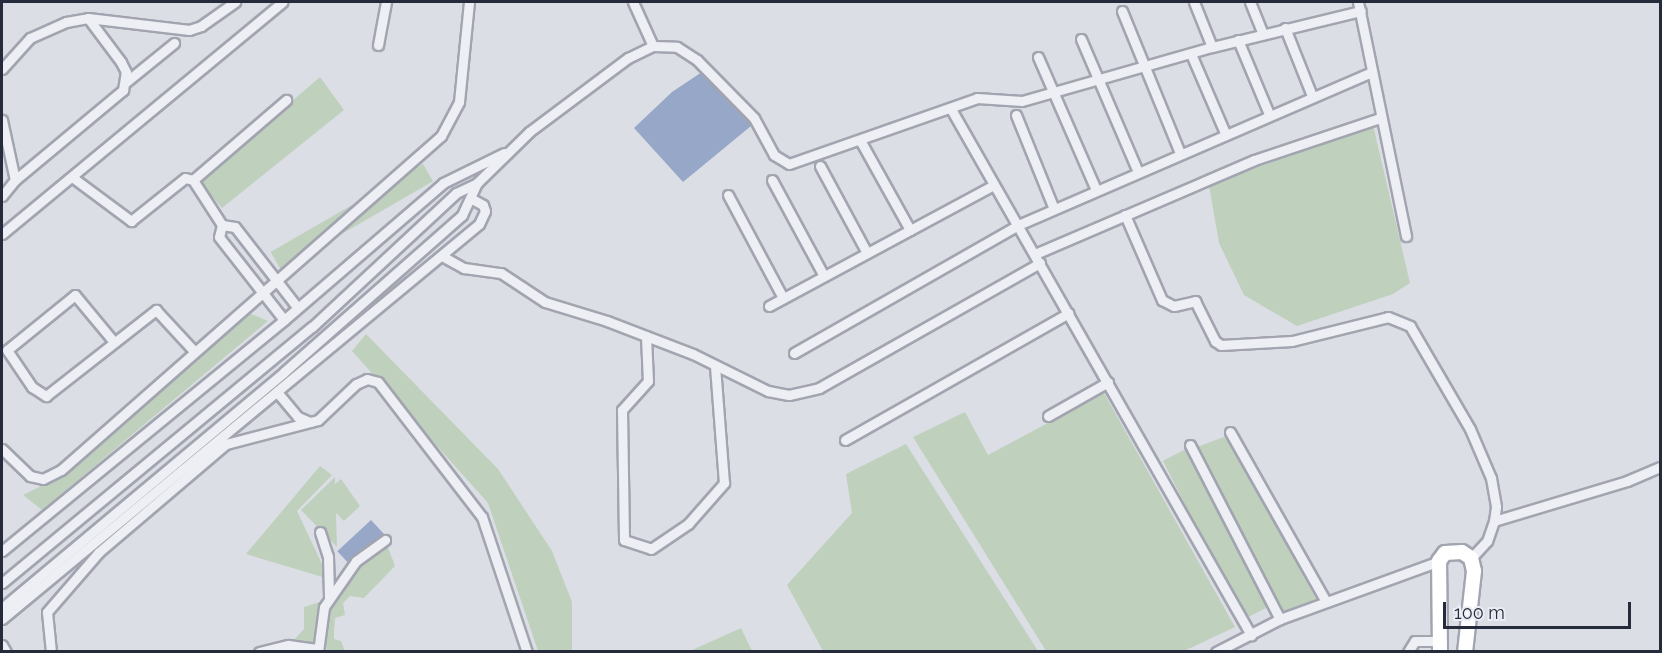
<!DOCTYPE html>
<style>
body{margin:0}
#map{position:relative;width:1662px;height:653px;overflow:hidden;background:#dcdee6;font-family:Raleway,sans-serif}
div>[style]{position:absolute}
.green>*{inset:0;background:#bfd0bd;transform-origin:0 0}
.water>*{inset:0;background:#96a7c7;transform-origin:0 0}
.roads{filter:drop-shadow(2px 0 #a2a5b0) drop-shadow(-2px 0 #a2a5b0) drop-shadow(0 2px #a2a5b0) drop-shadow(0 -2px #a2a5b0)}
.street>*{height:9px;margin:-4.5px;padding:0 4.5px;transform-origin:4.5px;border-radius:4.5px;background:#eeeff4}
.secondary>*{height:14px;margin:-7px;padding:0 7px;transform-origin:7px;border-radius:7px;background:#fff}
span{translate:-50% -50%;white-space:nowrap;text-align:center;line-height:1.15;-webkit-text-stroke:4.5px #ebedf4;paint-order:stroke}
.frame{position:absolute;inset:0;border:3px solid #262b3c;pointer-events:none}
.scale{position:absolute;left:1443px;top:602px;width:188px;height:27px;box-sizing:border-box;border:3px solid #262b3c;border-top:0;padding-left:8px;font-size:18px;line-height:21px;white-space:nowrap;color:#262b3c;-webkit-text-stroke:4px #ebedf4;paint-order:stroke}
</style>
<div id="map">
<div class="green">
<i style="clip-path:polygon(320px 77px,344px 110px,222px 208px,199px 181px)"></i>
<i style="clip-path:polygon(1373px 125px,1410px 283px,1393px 294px,1297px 326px,1244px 295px,1219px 243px,1209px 185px)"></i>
<i style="left:423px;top:164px;width:20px;height:176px;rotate:60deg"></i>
<i style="clip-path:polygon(249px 313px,268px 321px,42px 510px,23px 495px,57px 478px)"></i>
<i style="clip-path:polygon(366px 334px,498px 469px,552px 551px,572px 602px,572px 651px,538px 651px,488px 503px,352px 351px)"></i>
<i style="clip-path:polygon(1104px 393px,1235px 627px,1184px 651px,1046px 651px,913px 437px,965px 412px,988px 455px)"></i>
<i style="clip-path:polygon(1224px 437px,1232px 444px,1316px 599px,1283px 614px,1197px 447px)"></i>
<i style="clip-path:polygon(906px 444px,1038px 651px,823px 651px,787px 585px,852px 513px,846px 474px)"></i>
<i style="left:1186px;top:449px;width:178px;height:26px;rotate:63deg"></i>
<i style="clip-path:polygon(320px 466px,332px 475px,297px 511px,329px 579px,246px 554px)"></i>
<i style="clip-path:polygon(335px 477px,335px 484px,341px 479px,360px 506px,344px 521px,336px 513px,337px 547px,301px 510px)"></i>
<i style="clip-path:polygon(386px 542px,395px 566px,364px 598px,350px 596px,343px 603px,345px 615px,335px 618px,334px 631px,334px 639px,341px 641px,345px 651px,327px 651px,322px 625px,331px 602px,360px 561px)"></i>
<i style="clip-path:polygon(323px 601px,313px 646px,291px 643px,304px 629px,304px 607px)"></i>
<i style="clip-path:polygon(741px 628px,752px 651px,690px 651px)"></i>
</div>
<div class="water">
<i style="clip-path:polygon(702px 72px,710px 75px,752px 119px,751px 126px,683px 182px,634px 128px,672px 92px)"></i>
<i style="left:371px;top:520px;width:19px;height:46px;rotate:47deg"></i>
</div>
<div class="roads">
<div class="street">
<i style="left:633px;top:2px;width:48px;rotate:65.6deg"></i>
<i style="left:1194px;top:2px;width:48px;rotate:68.2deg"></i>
<i style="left:1250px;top:2px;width:35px;rotate:68deg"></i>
<i style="left:1358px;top:2px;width:239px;rotate:78.4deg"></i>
<i style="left:1122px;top:11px;width:153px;rotate:67.8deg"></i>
<i style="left:1285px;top:28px;width:73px;rotate:68.3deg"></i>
<i style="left:1081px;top:39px;width:145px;rotate:66.8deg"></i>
<i style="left:1238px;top:40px;width:80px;rotate:67.3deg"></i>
<i style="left:378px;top:45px;width:44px;rotate:-79.5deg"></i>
<i style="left:1191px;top:54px;width:86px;rotate:66.7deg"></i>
<i style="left:1038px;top:57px;width:145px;rotate:66.4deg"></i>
<i style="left:2px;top:69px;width:42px;rotate:-47.9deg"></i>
<i style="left:30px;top:38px;width:39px;rotate:-24deg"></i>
<i style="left:66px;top:22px;width:22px;rotate:-10deg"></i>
<i style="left:88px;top:18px;width:102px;rotate:6.8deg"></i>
<i style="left:189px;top:30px;width:13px;rotate:-18deg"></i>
<i style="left:201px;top:26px;width:42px;rotate:-35.2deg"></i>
<i style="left:126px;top:82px;width:62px;rotate:-39.1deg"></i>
<i style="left:951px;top:109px;width:606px;rotate:60.3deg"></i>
<i style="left:1016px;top:115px;width:101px;rotate:68deg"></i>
<i style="left:2px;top:120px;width:61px;rotate:77.8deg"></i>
<i style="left:860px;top:140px;width:103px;rotate:60.9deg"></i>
<i style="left:820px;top:166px;width:99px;rotate:61.6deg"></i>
<i style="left:72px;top:177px;width:74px;rotate:36.7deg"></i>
<i style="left:131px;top:221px;width:69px;rotate:-38.5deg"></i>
<i style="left:185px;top:178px;width:8px;rotate:14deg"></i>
<i style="left:193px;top:180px;width:54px;rotate:57.2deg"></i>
<i style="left:222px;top:225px;width:13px;rotate:9deg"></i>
<i style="left:235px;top:227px;width:101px;rotate:52.2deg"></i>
<i style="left:193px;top:180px;width:123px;rotate:-40.7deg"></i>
<i style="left:772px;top:180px;width:109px;rotate:61.6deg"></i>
<i style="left:728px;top:195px;width:117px;rotate:61.9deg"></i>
<i style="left:2px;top:196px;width:21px;rotate:-51deg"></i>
<i style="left:15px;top:180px;width:141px;rotate:-39.8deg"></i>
<i style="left:123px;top:90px;width:18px;rotate:-81deg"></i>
<i style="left:126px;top:72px;width:11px;rotate:-117deg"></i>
<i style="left:121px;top:62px;width:55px;rotate:-126.9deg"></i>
<i style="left:1125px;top:215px;width:93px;rotate:66.5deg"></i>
<i style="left:1162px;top:300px;width:13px;rotate:27deg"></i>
<i style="left:1174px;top:306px;width:22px;rotate:-13deg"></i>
<i style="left:1195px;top:301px;width:45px;rotate:63.4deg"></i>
<i style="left:1215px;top:341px;width:7px;rotate:34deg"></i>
<i style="left:1221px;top:345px;width:71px;rotate:-3.2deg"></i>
<i style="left:1292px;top:341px;width:99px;rotate:-14deg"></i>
<i style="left:1388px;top:317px;width:24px;rotate:22deg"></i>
<i style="left:1410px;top:326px;width:119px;rotate:59.8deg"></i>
<i style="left:1470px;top:429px;width:53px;rotate:66.8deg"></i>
<i style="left:1491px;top:478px;width:29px;rotate:80deg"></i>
<i style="left:1496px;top:507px;width:14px;rotate:98deg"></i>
<i style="left:1494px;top:521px;width:21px;rotate:109deg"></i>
<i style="left:1487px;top:541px;width:23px;rotate:133deg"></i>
<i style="left:222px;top:225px;width:12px;rotate:104deg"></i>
<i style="left:219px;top:237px;width:105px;rotate:51.9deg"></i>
<i style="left:2px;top:234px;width:364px;rotate:-39.6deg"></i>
<i style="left:1035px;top:254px;width:238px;rotate:-23.2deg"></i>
<i style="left:1254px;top:160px;width:133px;rotate:-18.4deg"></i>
<i style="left:442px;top:256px;width:25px;rotate:29deg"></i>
<i style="left:464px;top:268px;width:37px;rotate:8deg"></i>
<i style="left:501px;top:273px;width:53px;rotate:33.4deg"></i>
<i style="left:545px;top:302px;width:65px;rotate:17deg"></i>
<i style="left:607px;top:321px;width:92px;rotate:21deg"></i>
<i style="left:693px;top:354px;width:84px;rotate:26.3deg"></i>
<i style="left:768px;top:391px;width:21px;rotate:11deg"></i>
<i style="left:789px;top:395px;width:31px;rotate:-13deg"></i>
<i style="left:819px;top:388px;width:254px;rotate:-29.5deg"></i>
<i style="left:769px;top:306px;width:255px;rotate:-28.3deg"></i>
<i style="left:646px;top:336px;width:45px;rotate:87.5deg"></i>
<i style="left:648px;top:381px;width:39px;rotate:132deg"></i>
<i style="left:622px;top:410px;width:130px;rotate:89.1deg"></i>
<i style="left:624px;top:540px;width:28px;rotate:18deg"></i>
<i style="left:651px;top:549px;width:45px;rotate:-34deg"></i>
<i style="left:688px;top:524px;width:55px;rotate:-48.7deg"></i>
<i style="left:724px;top:483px;width:118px;rotate:-94.4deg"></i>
<i style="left:114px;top:342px;width:61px;rotate:-129.7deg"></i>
<i style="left:75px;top:295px;width:87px;rotate:141deg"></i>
<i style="left:7px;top:350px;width:45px;rotate:56deg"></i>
<i style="left:32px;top:387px;width:17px;rotate:33deg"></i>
<i style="left:46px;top:396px;width:140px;rotate:-38deg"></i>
<i style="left:156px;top:310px;width:56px;rotate:47.2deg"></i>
<i style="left:794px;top:353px;width:258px;rotate:-29.7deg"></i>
<i style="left:1018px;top:225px;width:385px;rotate:-23.4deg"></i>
<i style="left:277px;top:392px;width:33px;rotate:50deg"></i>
<i style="left:298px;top:417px;width:13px;rotate:23deg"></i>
<i style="left:310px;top:422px;width:8px;rotate:-14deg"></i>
<i style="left:318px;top:420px;width:52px;rotate:-43.5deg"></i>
<i style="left:356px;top:384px;width:12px;rotate:-24deg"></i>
<i style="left:367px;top:379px;width:11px;rotate:15deg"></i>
<i style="left:378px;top:382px;width:170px;rotate:52.4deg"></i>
<i style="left:482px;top:517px;width:142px;rotate:71.6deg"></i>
<i style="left:1048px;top:416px;width:69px;rotate:-29.5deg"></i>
<i style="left:1230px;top:432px;width:195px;rotate:60.5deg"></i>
<i style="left:845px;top:440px;width:257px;rotate:-29.6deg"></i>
<i style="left:1190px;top:445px;width:196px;rotate:62.7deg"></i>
<i style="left:2px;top:449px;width:39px;rotate:44deg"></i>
<i style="left:30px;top:476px;width:13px;rotate:13deg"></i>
<i style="left:43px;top:479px;width:20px;rotate:-27deg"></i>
<i style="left:61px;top:470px;width:506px;rotate:-41.31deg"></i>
<i style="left:441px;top:136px;width:38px;rotate:-62deg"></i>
<i style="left:459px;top:102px;width:100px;rotate:-84.3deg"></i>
<i style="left:1494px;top:521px;width:139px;rotate:-16.7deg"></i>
<i style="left:1627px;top:481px;width:36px;rotate:-23deg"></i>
<i style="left:320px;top:532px;width:25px;rotate:72deg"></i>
<i style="left:328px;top:556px;width:41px;rotate:88.6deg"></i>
<i style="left:2px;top:551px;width:365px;rotate:-39.3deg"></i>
<i style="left:284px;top:320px;width:210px;rotate:-40.7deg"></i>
<i style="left:443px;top:183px;width:68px;rotate:-26.2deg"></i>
<i style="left:2px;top:583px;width:402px;rotate:-39.6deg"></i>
<i style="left:312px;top:327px;width:197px;rotate:-42.9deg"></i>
<i style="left:456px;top:193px;width:23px;rotate:-25deg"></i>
<i style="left:477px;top:183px;width:73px;rotate:-44.4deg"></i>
<i style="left:529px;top:132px;width:124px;rotate:-36.8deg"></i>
<i style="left:628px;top:58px;width:28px;rotate:-26deg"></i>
<i style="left:653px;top:46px;width:24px;rotate:2deg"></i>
<i style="left:677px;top:47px;width:24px;rotate:33deg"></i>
<i style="left:697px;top:60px;width:81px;rotate:45.5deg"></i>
<i style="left:754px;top:118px;width:42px;rotate:61.6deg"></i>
<i style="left:774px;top:155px;width:17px;rotate:31deg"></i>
<i style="left:789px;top:164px;width:199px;rotate:-19.3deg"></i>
<i style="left:977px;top:98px;width:45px;rotate:3.8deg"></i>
<i style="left:1022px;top:101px;width:198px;rotate:-15.9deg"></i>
<i style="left:1212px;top:47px;width:153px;rotate:-13.6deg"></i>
<i style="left:2px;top:608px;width:368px;rotate:-39.9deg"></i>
<i style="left:284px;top:372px;width:237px;rotate:-41.4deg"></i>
<i style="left:462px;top:215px;width:35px;rotate:-65deg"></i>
<i style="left:2px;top:619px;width:619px;rotate:-39.63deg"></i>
<i style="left:479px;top:224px;width:14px;rotate:-65deg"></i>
<i style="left:485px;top:211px;width:6px;rotate:-108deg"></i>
<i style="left:483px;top:205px;width:13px;rotate:-151deg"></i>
<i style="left:2px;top:645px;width:8px;rotate:60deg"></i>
<i style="left:51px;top:652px;width:40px;rotate:-95.7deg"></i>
<i style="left:47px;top:612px;width:79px;rotate:-49.1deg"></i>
<i style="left:99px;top:552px;width:167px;rotate:-40.4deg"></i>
<i style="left:226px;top:444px;width:87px;rotate:-14.7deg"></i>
<i style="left:259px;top:652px;width:30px;rotate:-14deg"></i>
<i style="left:288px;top:645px;width:29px;rotate:8deg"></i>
<i style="left:318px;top:652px;width:45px;rotate:-82.4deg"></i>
<i style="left:324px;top:607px;width:56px;rotate:-55.2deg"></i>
<i style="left:356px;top:561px;width:36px;rotate:-36deg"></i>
<i style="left:1216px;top:652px;width:72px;rotate:-27.3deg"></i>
<i style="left:1280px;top:619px;width:169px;rotate:-20deg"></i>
<i style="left:1408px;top:652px;width:13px;rotate:-58deg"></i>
<i style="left:1415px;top:641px;width:25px"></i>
</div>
<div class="secondary">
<i style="left:1440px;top:652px;width:91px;rotate:-90.6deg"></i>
<i style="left:1439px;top:561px;width:10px;rotate:-53deg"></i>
<i style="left:1445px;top:553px;width:17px;rotate:-3deg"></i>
<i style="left:1462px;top:552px;width:11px;rotate:34deg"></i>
<i style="left:1471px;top:558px;width:13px;rotate:77deg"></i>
<i style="left:1474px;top:571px;width:81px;rotate:96.3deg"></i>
</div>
</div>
<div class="frame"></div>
<div class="scale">100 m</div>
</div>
